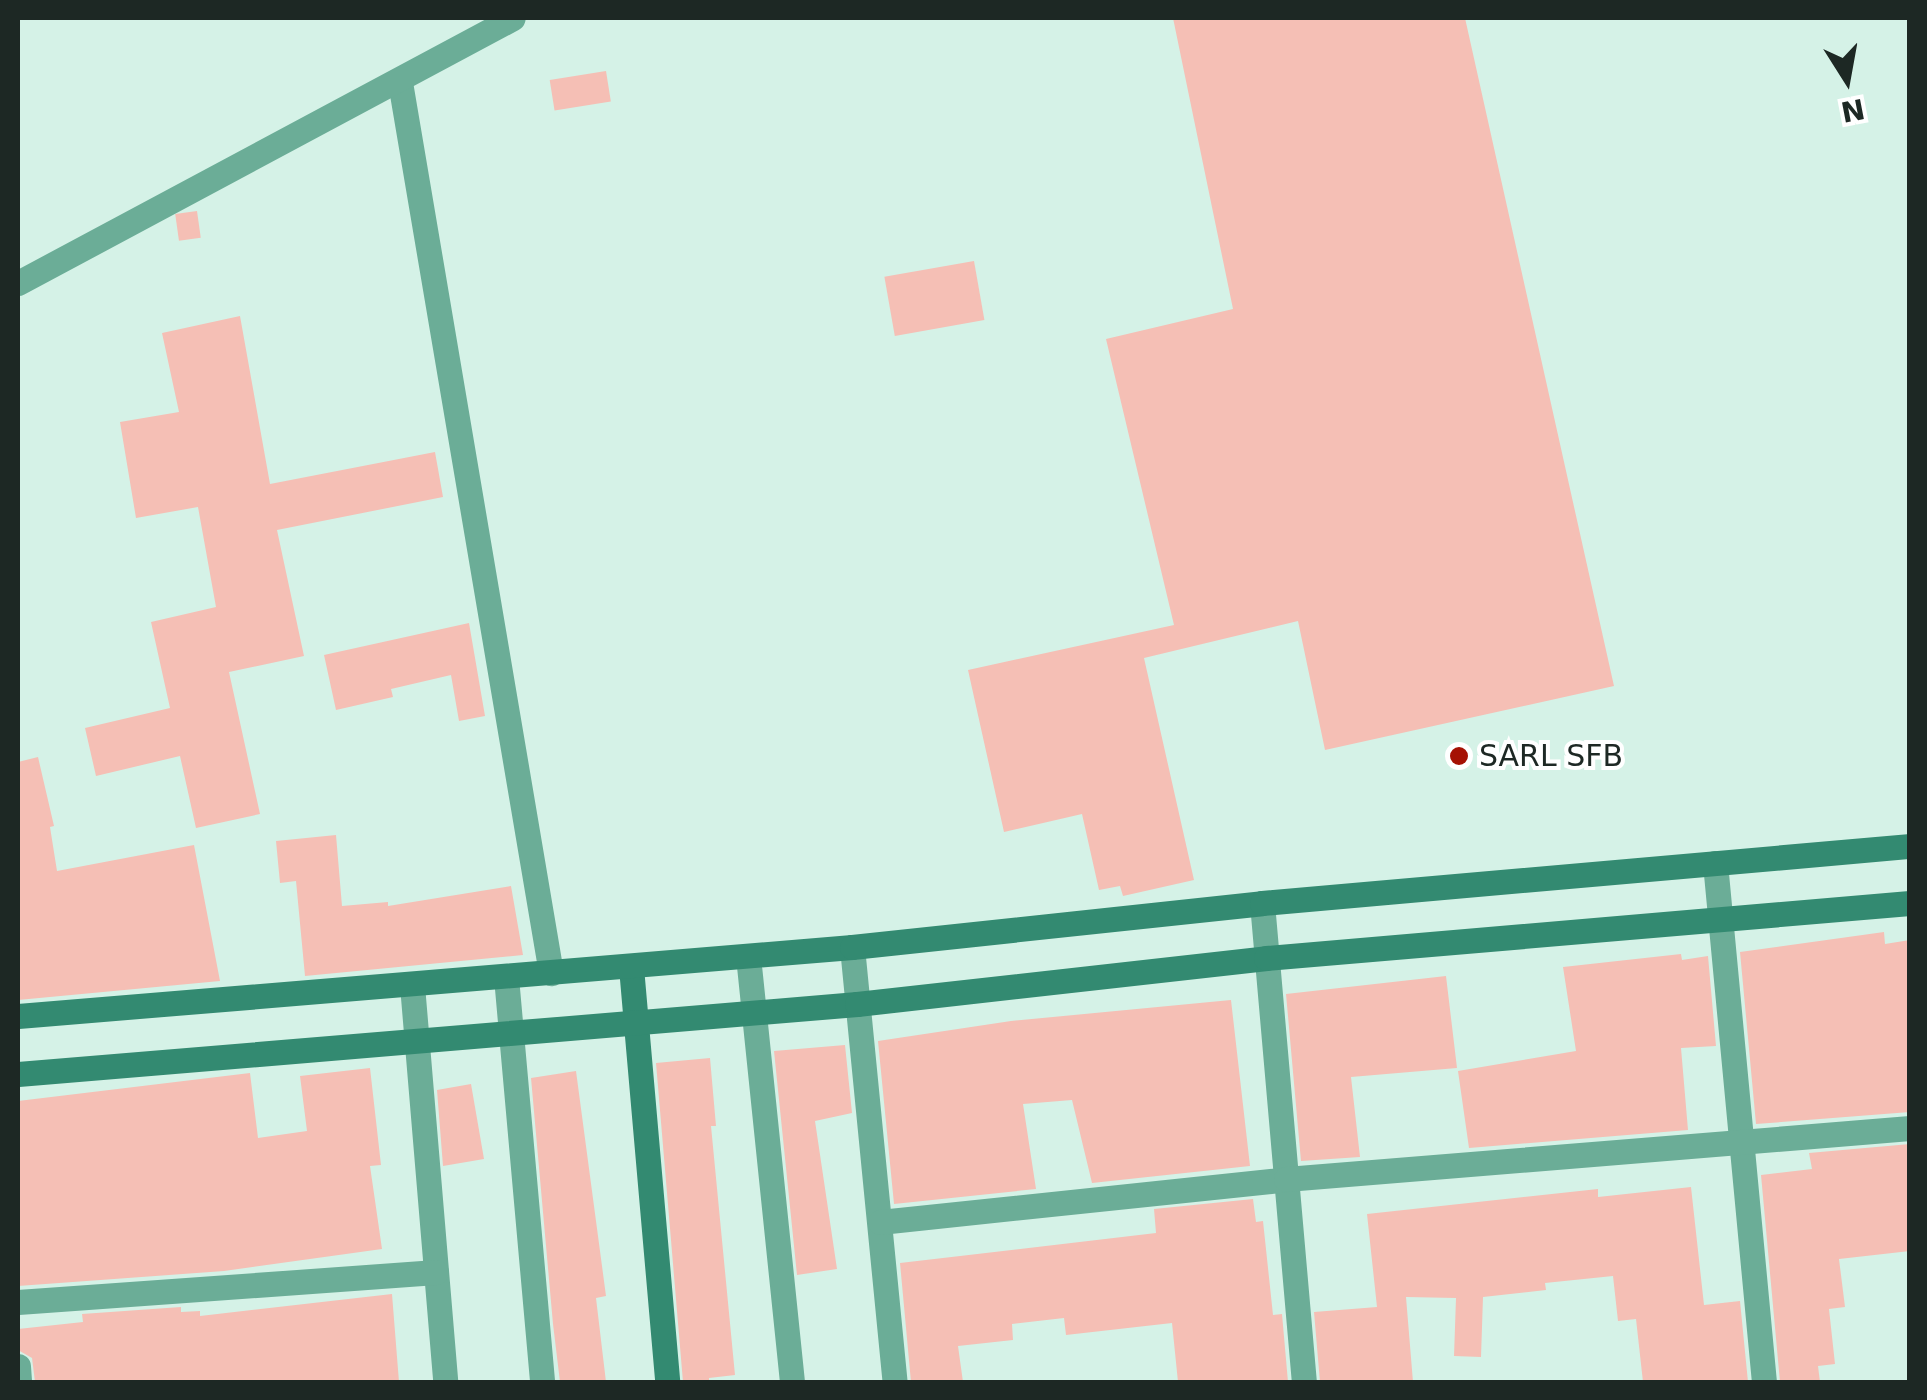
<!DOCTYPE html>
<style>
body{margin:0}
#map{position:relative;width:1927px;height:1400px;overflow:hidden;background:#d5f2e7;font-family:"DejaVu Sans",sans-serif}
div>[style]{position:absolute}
.building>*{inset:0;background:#f5bfb5;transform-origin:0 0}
.street>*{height:25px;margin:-12.5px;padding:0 12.5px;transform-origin:12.5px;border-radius:12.5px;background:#6bad97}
.secondary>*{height:25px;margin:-12.5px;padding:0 12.5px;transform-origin:12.5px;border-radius:12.5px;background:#338a71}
.dots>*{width:28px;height:28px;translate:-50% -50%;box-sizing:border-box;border:5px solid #fff;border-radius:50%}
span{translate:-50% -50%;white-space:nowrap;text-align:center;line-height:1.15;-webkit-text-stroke:8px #fff;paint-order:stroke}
.poi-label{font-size:30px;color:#1d2824}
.left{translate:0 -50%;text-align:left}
.frame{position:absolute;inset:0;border:20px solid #1d2824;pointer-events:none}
.north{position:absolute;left:1797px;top:30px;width:100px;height:100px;-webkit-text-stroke:8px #fff;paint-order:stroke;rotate:169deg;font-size:28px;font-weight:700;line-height:40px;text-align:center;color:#1d2824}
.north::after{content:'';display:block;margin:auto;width:35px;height:45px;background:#1d2824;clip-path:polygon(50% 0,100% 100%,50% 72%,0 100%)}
</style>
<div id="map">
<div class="building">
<i style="clip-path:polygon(1173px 18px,1465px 18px,1614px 686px,1325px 750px,1298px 621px,1144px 658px,1194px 880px,1123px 896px,1120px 886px,1099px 890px,1082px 814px,1004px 832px,968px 670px,1174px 625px,1106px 339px,1233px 309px)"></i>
<i style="left:606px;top:71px;width:31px;height:57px;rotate:81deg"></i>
<i style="left:197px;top:211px;width:27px;height:22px;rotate:82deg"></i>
<i style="left:974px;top:261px;width:60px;height:91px;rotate:80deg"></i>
<i style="clip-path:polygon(240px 316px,270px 484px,435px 452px,443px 497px,277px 530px,304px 656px,229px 672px,260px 814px,196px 828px,180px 756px,96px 776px,85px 728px,170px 708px,151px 622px,216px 607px,198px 507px,136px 518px,120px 422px,179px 412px,162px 333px)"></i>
<i style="clip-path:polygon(469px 623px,485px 716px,459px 721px,451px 675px,391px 689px,393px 697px,336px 710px,324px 655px)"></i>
<i style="clip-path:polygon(38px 757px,54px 826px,50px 827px,57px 871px,194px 845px,220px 981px,18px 1000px,18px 762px)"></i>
<i style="clip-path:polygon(336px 835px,342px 906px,388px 902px,388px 906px,511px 886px,523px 955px,305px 976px,296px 881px,280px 883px,276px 841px)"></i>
<i style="clip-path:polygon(1884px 932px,1885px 944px,1910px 940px,1910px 1112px,1756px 1124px,1740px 952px)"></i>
<i style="clip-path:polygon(1681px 954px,1682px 960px,1708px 956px,1716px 1046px,1681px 1048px,1688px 1130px,1469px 1148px,1458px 1071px,1576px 1051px,1563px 967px)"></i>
<i style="clip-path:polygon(1446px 976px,1457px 1068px,1351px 1077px,1360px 1157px,1301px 1161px,1286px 994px)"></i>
<i style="clip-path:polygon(1231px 1000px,1250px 1166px,1092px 1183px,1072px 1100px,1023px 1104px,1036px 1189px,894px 1204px,878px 1041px,1011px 1021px)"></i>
<i style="clip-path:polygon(845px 1045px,852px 1113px,815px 1121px,837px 1269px,797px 1275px,774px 1051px)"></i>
<i style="clip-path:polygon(710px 1058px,716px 1126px,711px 1126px,735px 1375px,709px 1378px,709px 1382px,683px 1382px,656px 1063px)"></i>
<i style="clip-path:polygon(370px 1068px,381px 1165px,370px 1166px,382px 1249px,224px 1271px,18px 1286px,18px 1101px,250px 1073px,258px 1138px,307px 1131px,300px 1076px)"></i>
<i style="clip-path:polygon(576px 1071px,606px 1296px,596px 1298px,606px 1382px,560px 1382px,553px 1324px,531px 1078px)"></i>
<i style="clip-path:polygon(471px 1084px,484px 1159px,443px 1166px,437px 1090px)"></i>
<i style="clip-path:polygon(1910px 1144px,1910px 1251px,1839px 1259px,1845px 1307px,1829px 1309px,1835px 1364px,1818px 1366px,1820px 1382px,1780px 1382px,1761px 1175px,1812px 1169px,1809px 1153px)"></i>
<i style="clip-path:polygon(1691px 1187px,1704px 1305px,1740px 1301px,1748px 1382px,1643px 1382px,1636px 1319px,1618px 1321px,1613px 1276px,1545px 1283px,1546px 1290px,1483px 1297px,1481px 1357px,1454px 1356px,1456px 1298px,1406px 1297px,1413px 1382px,1320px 1382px,1314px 1312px,1377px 1307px,1367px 1214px,1598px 1189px,1598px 1197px)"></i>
<i style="clip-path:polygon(1253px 1199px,1256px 1222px,1263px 1221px,1273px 1315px,1282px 1314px,1288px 1382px,1178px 1382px,1172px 1323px,1066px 1335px,1064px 1318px,1012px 1324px,1013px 1340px,958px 1346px,963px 1382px,911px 1382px,900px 1263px,1156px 1233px,1154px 1209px)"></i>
<i style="clip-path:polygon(392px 1294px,399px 1382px,35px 1382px,32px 1358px,18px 1350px,18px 1329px,83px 1322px,82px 1314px,181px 1307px,181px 1312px,200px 1311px,200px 1316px)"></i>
</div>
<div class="street">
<i style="left:400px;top:82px;width:904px;rotate:80.38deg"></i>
<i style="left:18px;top:283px;width:561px;rotate:-28.16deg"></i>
<i style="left:1715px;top:863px;width:521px;rotate:84.61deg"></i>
<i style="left:1262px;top:903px;width:481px;rotate:85deg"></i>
<i style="left:852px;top:947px;width:437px;rotate:84.4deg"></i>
<i style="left:748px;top:956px;width:428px;rotate:84.1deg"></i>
<i style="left:506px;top:977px;width:407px;rotate:84.9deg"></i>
<i style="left:412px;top:985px;width:398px;rotate:85.2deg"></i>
<i style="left:880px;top:1222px;width:408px;rotate:-6deg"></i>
<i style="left:1286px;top:1179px;width:626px;rotate:-4.67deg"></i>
<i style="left:18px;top:1302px;width:419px;rotate:-4.1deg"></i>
<i style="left:18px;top:1366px;width:16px;rotate:86deg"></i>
</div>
<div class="secondary">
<i style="left:631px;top:967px;width:417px;rotate:85deg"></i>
<i style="left:18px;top:1016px;width:837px;rotate:-4.73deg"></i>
<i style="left:852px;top:947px;width:412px;rotate:-6.1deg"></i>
<i style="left:1262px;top:903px;width:651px;rotate:-5.03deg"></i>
<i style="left:18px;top:1074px;width:842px;rotate:-4.77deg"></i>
<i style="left:857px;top:1004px;width:412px;rotate:-6.4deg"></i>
<i style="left:1266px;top:958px;width:646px;rotate:-4.88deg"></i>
</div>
<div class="dots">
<i style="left:1459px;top:756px;background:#a51104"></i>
</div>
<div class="poi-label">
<span class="left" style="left:1479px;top:756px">SARL SFB</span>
</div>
<div class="frame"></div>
<div class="north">N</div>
</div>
